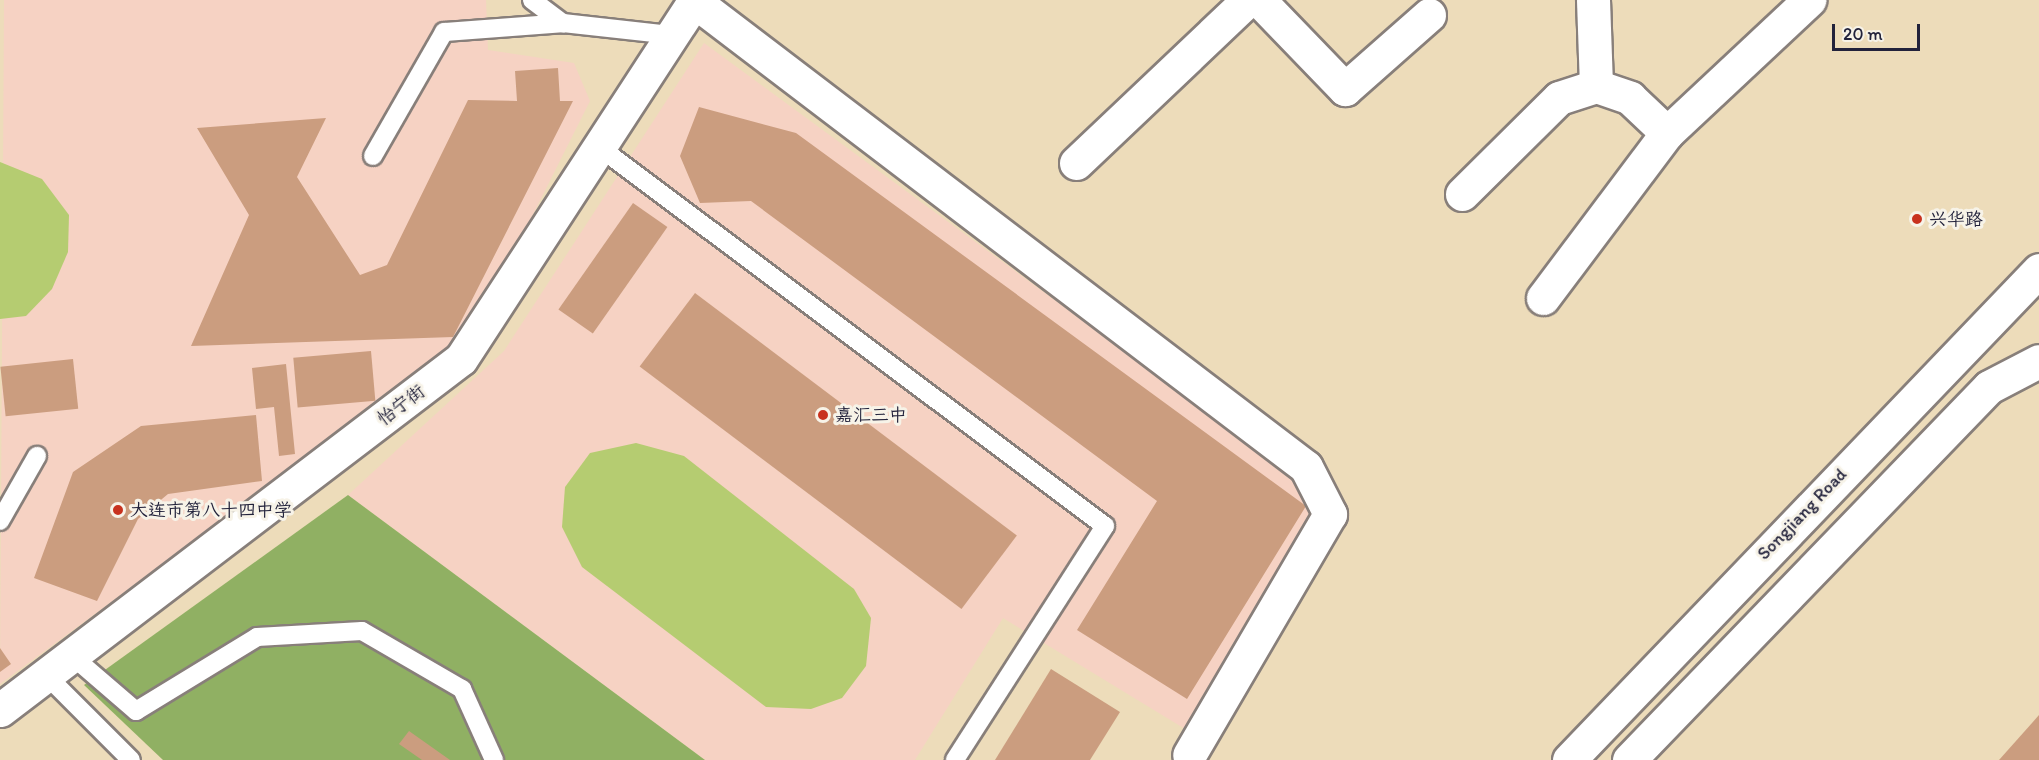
<!DOCTYPE html>
<meta charset="utf-8">
<style>
body{margin:0}
#map{position:relative;width:2039px;height:760px;overflow:hidden;background:#eddcba;font-family:Itim,"LXGW WenKai TC",sans-serif}
div>[style]{position:absolute}
.built>*{inset:0;background:#f6d2c3}
.green>*{inset:0;background:#b5cc71}
.forest>*{inset:0;background:#90b063}
.building>*{inset:0;background:#cb9d7f;transform-origin:0 0}
.roads{filter:drop-shadow(2px 0 #887f7a) drop-shadow(-2px 0 #887f7a) drop-shadow(0 2px #887f7a) drop-shadow(0 -2px #887f7a)}
.lane>*{height:18px;margin:-9px;padding:0 9px;transform-origin:9px;border-radius:9px;background:#fff}
.street>*{height:33px;margin:-16.5px;padding:0 16.5px;transform-origin:16.5px;border-radius:16.5px;background:#fff}
.secondary>*{height:33px;margin:-16.5px;padding:0 16.5px;transform-origin:16.5px;border-radius:16.5px;background:#fff}
.primary>*{height:33px;margin:-16.5px;padding:0 16.5px;transform-origin:16.5px;border-radius:16.5px;background:#fff}
.dots>*{width:16px;height:16px;translate:-50% -50%;box-sizing:border-box;border:3px solid #f7f3e8;border-radius:50%}
span{translate:-50% -50%;white-space:nowrap;text-align:center;line-height:1.15;-webkit-text-stroke:6px #f7f3e8;paint-order:stroke}
.poi-label{font-size:18px;color:#22223b}
.left{translate:0 -50%;text-align:left}
.street-label{font-size:18px;color:#22223b}
.scale{position:absolute;left:1832px;top:24px;width:88px;height:27px;box-sizing:border-box;border:3px solid #22223b;border-top:0;padding-left:8px;font-size:18px;line-height:21px;white-space:nowrap;color:#22223b;-webkit-text-stroke:4px #f7f3e8;paint-order:stroke}
</style>
<div id="map">
<div class="built">
<i style="clip-path:polygon(4px 0,486px 0,488px 50px,574px 63px,590px 101px,472px 336px,0 684px)"></i>
<i style="clip-path:polygon(704px 43px,1299px 479px,1318px 514px,1190px 732px,1003px 618px,915px 760px,705px 760px,348px 495px,504px 351px)"></i>
</div>
<div class="green">
<i style="clip-path:polygon(0 162px,42px 179px,69px 215px,68px 252px,52px 289px,26px 316px,0 319px)"></i>
<i style="clip-path:polygon(636px 443px,684px 456px,854px 589px,871px 618px,866px 666px,842px 698px,811px 709px,766px 707px,582px 567px,562px 527px,565px 487px,590px 453px)"></i>
</div>
<div class="forest">
<i style="clip-path:polygon(348px 495px,705px 760px,163px 760px,84px 685px)"></i>
</div>
<div class="building">
<i style="clip-path:polygon(558px 68px,560px 101px,573px 101px,453px 337px,191px 346px,249px 215px,197px 128px,326px 118px,297px 177px,360px 275px,387px 265px,468px 100px,517px 101px,515px 71px)"></i>
<i style="clip-path:polygon(699px 107px,796px 133px,1306px 506px,1187px 699px,1077px 630px,1157px 501px,751px 201px,700px 203px,680px 156px)"></i>
<i style="left:633px;top:203px;width:42px;height:130px;rotate:35deg"></i>
<i style="left:695px;top:293px;width:403px;height:92px;rotate:37deg"></i>
<i style="left:371px;top:351px;width:50px;height:78px;rotate:85deg"></i>
<i style="left:73px;top:359px;width:50px;height:73px;rotate:84deg"></i>
<i style="clip-path:polygon(286px 364px,295px 454px,279px 456px,274px 407px,256px 409px,252px 368px)"></i>
<i style="clip-path:polygon(256px 415px,262px 481px,168px 494px,138px 519px,97px 601px,34px 578px,73px 472px,141px 426px)"></i>
<i style="clip-path:polygon(0 648px,11px 664px,0 672px)"></i>
<i style="clip-path:polygon(1051px 669px,1120px 712px,1090px 760px,995px 760px)"></i>
<i style="clip-path:polygon(2039px 715px,2039px 760px,1999px 760px)"></i>
<i style="clip-path:polygon(409px 731px,450px 760px,422px 760px,399px 744px)"></i>
</div>
<div class="roads">
<div class="lane">
<i style="left:532px;top:0;width:39px;rotate:37deg"></i>
<i style="left:563px;top:23px;width:110px;rotate:6.3deg"></i>
<i style="left:599px;top:147px;width:632px;rotate:36.83deg"></i>
<i style="left:1105px;top:526px;width:278px;rotate:122.7deg"></i>
<i style="left:373px;top:156px;width:143px;rotate:-60.2deg"></i>
<i style="left:444px;top:32px;width:119px;rotate:-4.3deg"></i>
<i style="left:0;top:521px;width:75px;rotate:-60.4deg"></i>
<i style="left:71px;top:655px;width:86px;rotate:40.7deg"></i>
<i style="left:136px;top:711px;width:142px;rotate:-31.4deg"></i>
<i style="left:257px;top:637px;width:105px;rotate:-3.3deg"></i>
<i style="left:362px;top:631px;width:116px;rotate:30.1deg"></i>
<i style="left:462px;top:689px;width:78px;rotate:65.7deg"></i>
<i style="left:46px;top:675px;width:120px;rotate:45deg"></i>
</div>
<div class="street">
<i style="left:1259px;top:0;width:124px;rotate:46deg"></i>
<i style="left:1345px;top:89px;width:112px;rotate:-41.4deg"></i>
<i style="left:1593px;top:0;width:86px;rotate:88deg"></i>
<i style="left:694px;top:1px;width:769px;rotate:37.29deg"></i>
<i style="left:1306px;top:467px;width:53px;rotate:62.9deg"></i>
<i style="left:1330px;top:514px;width:279px;rotate:120.3deg"></i>
<i style="left:1076px;top:163px;width:237px;rotate:-43.5deg"></i>
<i style="left:1462px;top:194px;width:136px;rotate:-44.7deg"></i>
<i style="left:1559px;top:98px;width:39px;rotate:-18deg"></i>
<i style="left:1596px;top:86px;width:36px;rotate:19deg"></i>
<i style="left:1630px;top:98px;width:51px;rotate:43.4deg"></i>
<i style="left:1667px;top:133px;width:195px;rotate:-43.1deg"></i>
<i style="left:1543px;top:298px;width:206px;rotate:-53.1deg"></i>
</div>
<div class="secondary">
<i style="left:0;top:710px;width:579px;rotate:-37.29deg"></i>
<i style="left:461px;top:359px;width:429px;rotate:-56.9deg"></i>
</div>
<div class="primary">
<i style="left:1569px;top:760px;width:679px;rotate:-46.19deg"></i>
<i style="left:1629px;top:760px;width:518px;rotate:-46.02deg"></i>
<i style="left:1989px;top:387px;width:56px;rotate:-27.5deg"></i>
</div>
</div>
<div class="dots">
<i style="left:1917px;top:219px;background:#c8321e"></i>
<i style="left:823px;top:415px;background:#c8321e"></i>
<i style="left:118px;top:510px;background:#c8321e"></i>
</div>
<div class="poi-label">
<span class="left" style="left:1929px;top:219px">兴华路</span>
<span class="left" style="left:835px;top:415px">嘉汇三中</span>
<span class="left" style="left:130px;top:510px">大连市第八十四中学</span>
</div>
<div class="street-label">
<span style="left:401px;top:405px;rotate:-37deg">怡宁街</span>
<span style="left:1802px;top:514px;rotate:-46deg">Songjiang Road</span>
</div>
<div class="scale">20 m</div>
</div>
